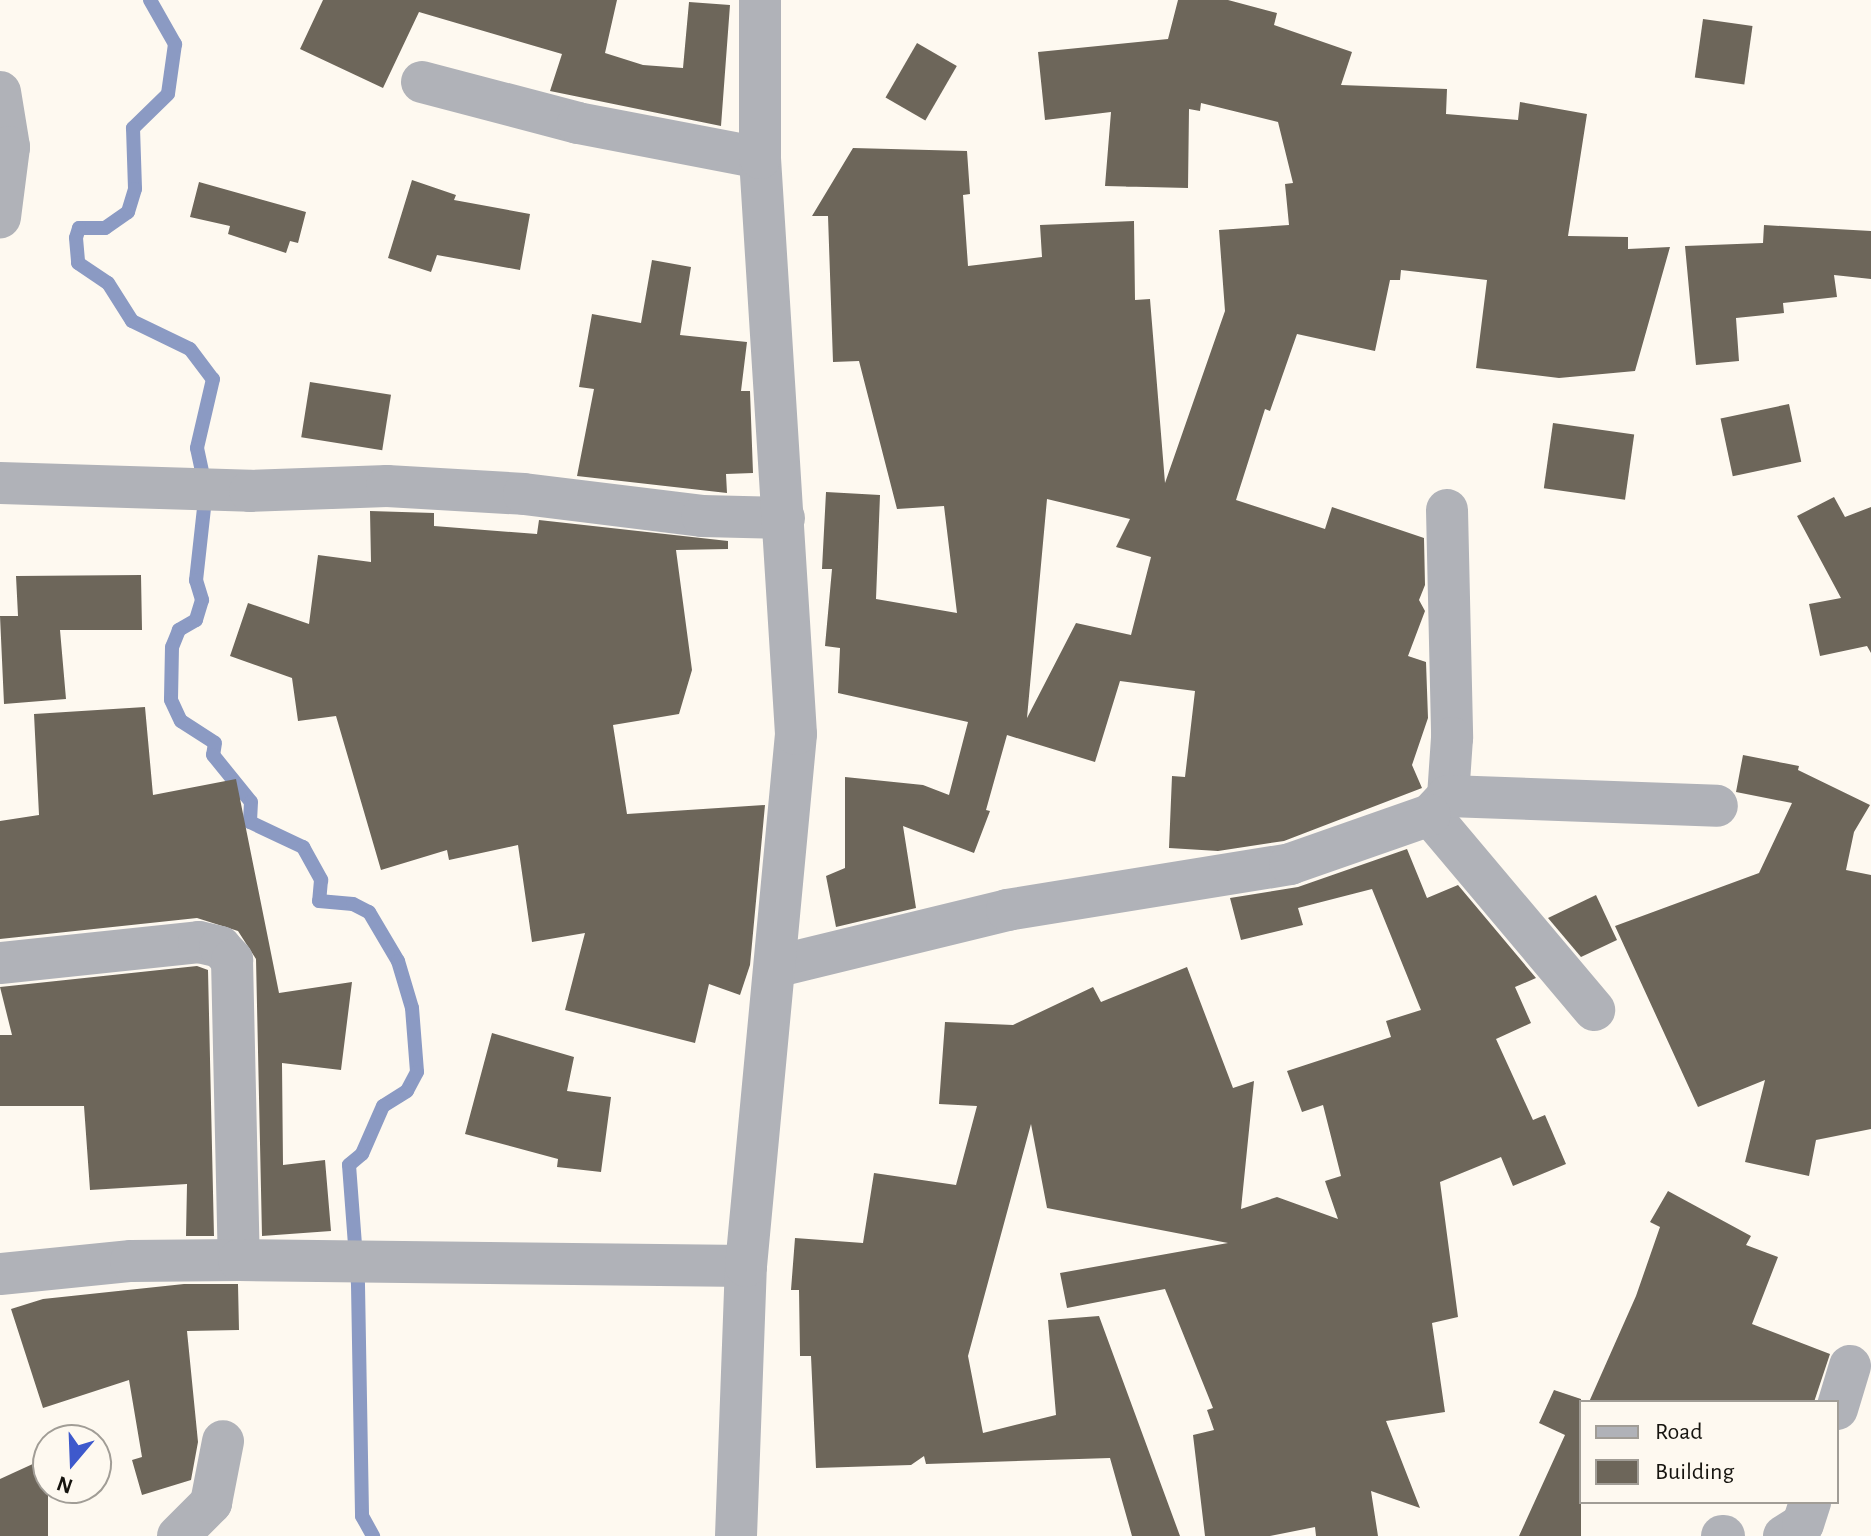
<!DOCTYPE html>
<style>
body{margin:0}
#map{position:relative;width:1871px;height:1536px;overflow:hidden;background:#fef9f0;font-family:"Alegreya Sans",sans-serif}
div>[style]{position:absolute}
.stream>*{height:14px;margin:-7px;padding:0 7px;transform-origin:7px;border-radius:7px;background:#8b9ac3}
.building>*{inset:0;background:#6d665a;transform-origin:0 0}
.minor>*{height:42px;margin:-21px;padding:0 21px;transform-origin:21px;border-radius:21px;background:#b0b2b8}
span{translate:-50% -50%;white-space:nowrap;text-align:center;line-height:1.15;-webkit-text-stroke:7px #fef9f0;paint-order:stroke}
.legend{position:absolute;left:1579px;top:1400px;width:260px;height:104px;box-sizing:border-box;background:#fef9f0;border:2px solid #a19d96;margin:0;padding:10px 14px;list-style:none;font-size:24px;color:#16140f}
.legend li{display:flex;align-items:center;gap:16px;height:40px}
.legend b{width:40px;border:2px solid #a19d96}
.north{position:absolute;left:32px;top:1424px;width:80px;height:80px;box-sizing:border-box;background:#fef9f0;border:2px solid #a19d96;border-radius:50%;rotate:199deg;font-size:22px;font-weight:700;line-height:32px;text-align:center;color:#16140f}
.north::after{content:'';display:block;margin:auto;width:28px;height:36px;background:#3e59cc;clip-path:polygon(50% 0,100% 100%,50% 72%,0 100%)}
</style>
<div id="map">
<div class="stream">
<i style="left:150px;top:0;width:51px;rotate:60.4deg"></i>
<i style="left:175px;top:44px;width:50px;rotate:98deg"></i>
<i style="left:168px;top:94px;width:49px;rotate:135.8deg"></i>
<i style="left:133px;top:128px;width:61px;rotate:88.1deg"></i>
<i style="left:135px;top:189px;width:24px;rotate:107deg"></i>
<i style="left:128px;top:212px;width:28px;rotate:145deg"></i>
<i style="left:105px;top:228px;width:26px;rotate:180deg"></i>
<i style="left:79px;top:228px;width:10px;rotate:107deg"></i>
<i style="left:76px;top:238px;width:25px;rotate:85deg"></i>
<i style="left:78px;top:263px;width:36px;rotate:34deg"></i>
<i style="left:108px;top:283px;width:45px;rotate:57.7deg"></i>
<i style="left:132px;top:321px;width:64px;rotate:25.8deg"></i>
<i style="left:190px;top:349px;width:38px;rotate:53deg"></i>
<i style="left:213px;top:379px;width:71px;rotate:103.1deg"></i>
<i style="left:197px;top:448px;width:43px;rotate:77.9deg"></i>
<i style="left:206px;top:490px;width:91px;rotate:96.3deg"></i>
<i style="left:196px;top:580px;width:21px;rotate:73deg"></i>
<i style="left:202px;top:600px;width:21px;rotate:107deg"></i>
<i style="left:196px;top:620px;width:20px;rotate:150deg"></i>
<i style="left:179px;top:630px;width:18px;rotate:112deg"></i>
<i style="left:172px;top:647px;width:53px;rotate:91.1deg"></i>
<i style="left:171px;top:700px;width:23px;rotate:65deg"></i>
<i style="left:181px;top:721px;width:40px;rotate:32.9deg"></i>
<i style="left:215px;top:743px;width:12px;rotate:99deg"></i>
<i style="left:213px;top:755px;width:60px;rotate:51deg"></i>
<i style="left:251px;top:802px;width:20px;rotate:93deg"></i>
<i style="left:250px;top:822px;width:59px;rotate:25.3deg"></i>
<i style="left:303px;top:847px;width:38px;rotate:61deg"></i>
<i style="left:321px;top:880px;width:21px;rotate:95deg"></i>
<i style="left:319px;top:901px;width:34px;rotate:5deg"></i>
<i style="left:353px;top:904px;width:18px;rotate:27deg"></i>
<i style="left:369px;top:912px;width:57px;rotate:59.4deg"></i>
<i style="left:398px;top:961px;width:49px;rotate:73.4deg"></i>
<i style="left:412px;top:1008px;width:64px;rotate:85.5deg"></i>
<i style="left:417px;top:1072px;width:21px;rotate:118deg"></i>
<i style="left:407px;top:1091px;width:28px;rotate:148deg"></i>
<i style="left:383px;top:1106px;width:52px;rotate:113.6deg"></i>
<i style="left:362px;top:1154px;width:17px;rotate:140deg"></i>
<i style="left:349px;top:1165px;width:120px;rotate:85.7deg"></i>
<i style="left:358px;top:1285px;width:231px;rotate:89deg"></i>
<i style="left:362px;top:1516px;width:23px;rotate:61deg"></i>
</div>
<div class="building">
<i style="clip-path:polygon(323px 0,617px 0,605px 53px,643px 65px,683px 68px,689px 2px,730px 5px,721px 126px,550px 91px,562px 54px,419px 12px,383px 88px,300px 49px)"></i>
<i style="clip-path:polygon(evenodd,1178px 0,1228px 0,1277px 13px,1274px 25px,1352px 52px,1341px 85px,1447px 89px,1446px 114px,1518px 120px,1520px 102px,1587px 114px,1568px 236px,1628px 237px,1628px 249px,1670px 247px,1635px 371px,1559px 378px,1476px 368px,1487px 280px,1401px 270px,1400px 280px,1390px 280px,1375px 351px,1297px 334px,1270px 411px,1265px 409px,1236px 500px,1325px 529px,1332px 507px,1424px 538px,1425px 585px,1419px 600px,1425px 611px,1408px 656px,1426px 662px,1428px 718px,1412px 765px,1422px 788px,1284px 841px,1218px 851px,1169px 848px,1172px 776px,1185px 777px,1195px 691px,1120px 681px,1095px 762px,1007px 735px,986px 810px,990px 811px,974px 853px,903px 826px,916px 908px,836px 927px,826px 876px,845px 868px,845px 777px,923px 785px,949px 795px,968px 722px,838px 693px,840px 648px,825px 646px,832px 569px,822px 569px,826px 492px,880px 495px,876px 599px,957px 613px,944px 506px,897px 509px,859px 361px,833px 362px,828px 216px,812px 216px,853px 148px,967px 151px,970px 194px,963px 195px,968px 266px,1042px 257px,1040px 225px,1134px 221px,1135px 300px,1150px 299px,1165px 483px,1225px 311px,1219px 230px,1289px 225px,1285px 184px,1293px 183px,1278px 122px,1201px 103px,1200px 111px,1189px 109px,1188px 188px,1105px 186px,1111px 112px,1045px 120px,1038px 52px,1168px 39px,1178px 0,1047px 499px,1130px 519px,1116px 547px,1151px 557px,1131px 635px,1076px 623px,1027px 718px,1047px 499px)"></i>
<i style="left:1703px;top:19px;width:50px;height:59px;rotate:8deg"></i>
<i style="left:917px;top:43px;width:46px;height:63px;rotate:30deg"></i>
<i style="clip-path:polygon(412px 180px,456px 195px,454px 200px,530px 214px,520px 270px,437px 255px,431px 272px,388px 258px)"></i>
<i style="clip-path:polygon(199px 182px,306px 212px,298px 243px,290px 241px,286px 253px,228px 234px,230px 226px,190px 217px)"></i>
<i style="clip-path:polygon(1764px 225px,1871px 231px,1871px 279px,1834px 275px,1837px 297px,1783px 303px,1784px 313px,1736px 318px,1739px 361px,1696px 365px,1685px 246px,1763px 243px)"></i>
<i style="clip-path:polygon(652px 260px,691px 267px,680px 335px,747px 342px,741px 391px,750px 391px,753px 473px,726px 474px,727px 493px,577px 476px,594px 389px,579px 387px,592px 314px,641px 323px)"></i>
<i style="left:310px;top:382px;width:82px;height:56px;rotate:9deg"></i>
<i style="left:1789px;top:404px;width:59px;height:70px;rotate:78deg"></i>
<i style="left:1553px;top:423px;width:82px;height:66px;rotate:8deg"></i>
<i style="clip-path:polygon(1834px 497px,1845px 517px,1871px 507px,1871px 653px,1867px 646px,1820px 656px,1809px 604px,1841px 598px,1797px 516px)"></i>
<i style="clip-path:polygon(370px 511px,434px 513px,434px 526px,537px 534px,539px 520px,728px 541px,728px 549px,676px 550px,692px 670px,679px 714px,613px 725px,627px 814px,765px 805px,750px 965px,740px 995px,709px 984px,695px 1043px,565px 1010px,585px 933px,532px 942px,518px 845px,449px 860px,447px 850px,381px 870px,336px 716px,298px 721px,292px 678px,230px 656px,248px 603px,309px 624px,318px 555px,371px 562px)"></i>
<i style="clip-path:polygon(141px 575px,142px 630px,60px 630px,66px 699px,4px 704px,0 616px,18px 616px,16px 576px)"></i>
<i style="clip-path:polygon(145px 707px,153px 795px,236px 779px,279px 993px,352px 982px,341px 1070px,282px 1063px,283px 1165px,325px 1160px,331px 1231px,262px 1236px,256px 959px,238px 931px,197px 918px,0 939px,0 821px,39px 815px,34px 714px)"></i>
<i style="clip-path:polygon(1743px 755px,1799px 766px,1798px 770px,1870px 805px,1854px 832px,1846px 870px,1871px 875px,1871px 1129px,1816px 1140px,1809px 1176px,1745px 1162px,1765px 1080px,1698px 1107px,1615px 926px,1759px 873px,1792px 803px,1736px 792px)"></i>
<i style="clip-path:polygon(1407px 849px,1427px 898px,1458px 885px,1536px 978px,1515px 987px,1531px 1023px,1496px 1039px,1533px 1120px,1545px 1115px,1566px 1164px,1513px 1186px,1501px 1157px,1440px 1182px,1458px 1317px,1432px 1323px,1445px 1412px,1386px 1421px,1420px 1508px,1371px 1491px,1378px 1536px,1316px 1536px,1315px 1527px,1270px 1536px,1205px 1536px,1193px 1435px,1214px 1430px,1207px 1410px,1213px 1408px,1165px 1289px,1067px 1308px,1060px 1273px,1228px 1243px,1047px 1208px,1031px 1124px,968px 1356px,983px 1433px,1056px 1415px,1048px 1320px,1099px 1316px,1180px 1536px,1132px 1536px,1110px 1458px,926px 1464px,924px 1456px,911px 1465px,816px 1468px,811px 1356px,800px 1356px,799px 1290px,791px 1290px,795px 1238px,863px 1243px,874px 1173px,956px 1185px,977px 1106px,939px 1104px,945px 1022px,1013px 1025px,1093px 987px,1101px 1002px,1187px 967px,1233px 1088px,1254px 1081px,1241px 1209px,1277px 1197px,1338px 1219px,1325px 1181px,1341px 1176px,1323px 1105px,1302px 1112px,1287px 1071px,1391px 1037px,1386px 1021px,1421px 1010px,1372px 889px,1298px 908px,1303px 925px,1241px 940px,1230px 898px,1298px 887px)"></i>
<i style="clip-path:polygon(1596px 895px,1617px 940px,1581px 957px,1548px 918px)"></i>
<i style="clip-path:polygon(197px 966px,208px 970px,214px 1236px,186px 1236px,187px 1184px,90px 1190px,84px 1106px,0 1106px,0 1035px,12px 1035px,0 987px)"></i>
<i style="clip-path:polygon(492px 1033px,574px 1057px,567px 1091px,611px 1097px,601px 1172px,557px 1167px,558px 1159px,465px 1134px)"></i>
<i style="clip-path:polygon(1668px 1191px,1751px 1236px,1746px 1245px,1778px 1257px,1752px 1324px,1830px 1354px,1814px 1402px,1589px 1402px,1636px 1296px,1660px 1227px,1650px 1222px)"></i>
<i style="clip-path:polygon(184px 1284px,238px 1284px,239px 1330px,187px 1331px,198px 1442px,191px 1480px,142px 1495px,132px 1460px,142px 1457px,129px 1380px,43px 1408px,11px 1309px,43px 1299px)"></i>
<i style="clip-path:polygon(1554px 1390px,1581px 1399px,1581px 1536px,1519px 1536px,1565px 1435px,1539px 1423px)"></i>
<i style="clip-path:polygon(48px 1457px,48px 1536px,0 1536px,0 1479px)"></i>
</div>
<div class="minor">
<i style="left:422px;top:82px;width:161px;rotate:14.7deg"></i>
<i style="left:578px;top:123px;width:185px;rotate:10.9deg"></i>
<i style="left:0;top:92px;width:56px;rotate:80.7deg"></i>
<i style="left:9px;top:147px;width:71px;rotate:97.3deg"></i>
<i style="left:0;top:483px;width:250px;rotate:1.8deg"></i>
<i style="left:250px;top:491px;width:137px;rotate:-2.1deg"></i>
<i style="left:387px;top:486px;width:137px;rotate:3.3deg"></i>
<i style="left:524px;top:494px;width:179px;rotate:7deg"></i>
<i style="left:702px;top:516px;width:82px;rotate:1.4deg"></i>
<i style="left:1447px;top:510px;width:228px;rotate:88.7deg"></i>
<i style="left:1452px;top:738px;width:58px;rotate:93.9deg"></i>
<i style="left:1448px;top:796px;width:26px;rotate:133deg"></i>
<i style="left:1430px;top:815px;width:255px;rotate:49.9deg"></i>
<i style="left:1448px;top:796px;width:269px;rotate:2.1deg"></i>
<i style="left:0;top:963px;width:200px;rotate:-6deg"></i>
<i style="left:199px;top:942px;width:22px;rotate:13deg"></i>
<i style="left:220px;top:947px;width:18px;rotate:47deg"></i>
<i style="left:232px;top:960px;width:300px;rotate:88.7deg"></i>
<i style="left:778px;top:966px;width:236px;rotate:-13.7deg"></i>
<i style="left:1007px;top:910px;width:287px;rotate:-9.2deg"></i>
<i style="left:1290px;top:864px;width:148px;rotate:-19.3deg"></i>
<i style="left:0;top:1274px;width:132px;rotate:-5.7deg"></i>
<i style="left:131px;top:1261px;width:108px;rotate:-0.5deg"></i>
<i style="left:239px;top:1260px;width:507px;rotate:0.68deg"></i>
<i style="left:1837px;top:1409px;width:45px;rotate:-73.2deg"></i>
<i style="left:178px;top:1536px;width:47px;rotate:-45deg"></i>
<i style="left:211px;top:1503px;width:63px;rotate:-79deg"></i>
<i style="left:736px;top:1536px;width:270px;rotate:-87.9deg"></i>
<i style="left:746px;top:1266px;width:534px;rotate:-84.63deg"></i>
<i style="left:796px;top:734px;width:577px;rotate:-93.58deg"></i>
<i style="left:760px;top:158px;width:158px;rotate:-90deg"></i>
<i style="left:1722px;top:1536px;width:2px"></i>
<i style="left:1784px;top:1536px;width:22px;rotate:-32deg"></i>
<i style="left:1803px;top:1524px;width:23px;rotate:-72deg"></i>
</div>
<ul class="legend">
<li><b style="height:10px;background:#b0b2b8"></b>Road</li>
<li><b style="height:22px;background:#6d665a"></b>Building</li>
</ul>
<div class="north">N</div>
</div>
